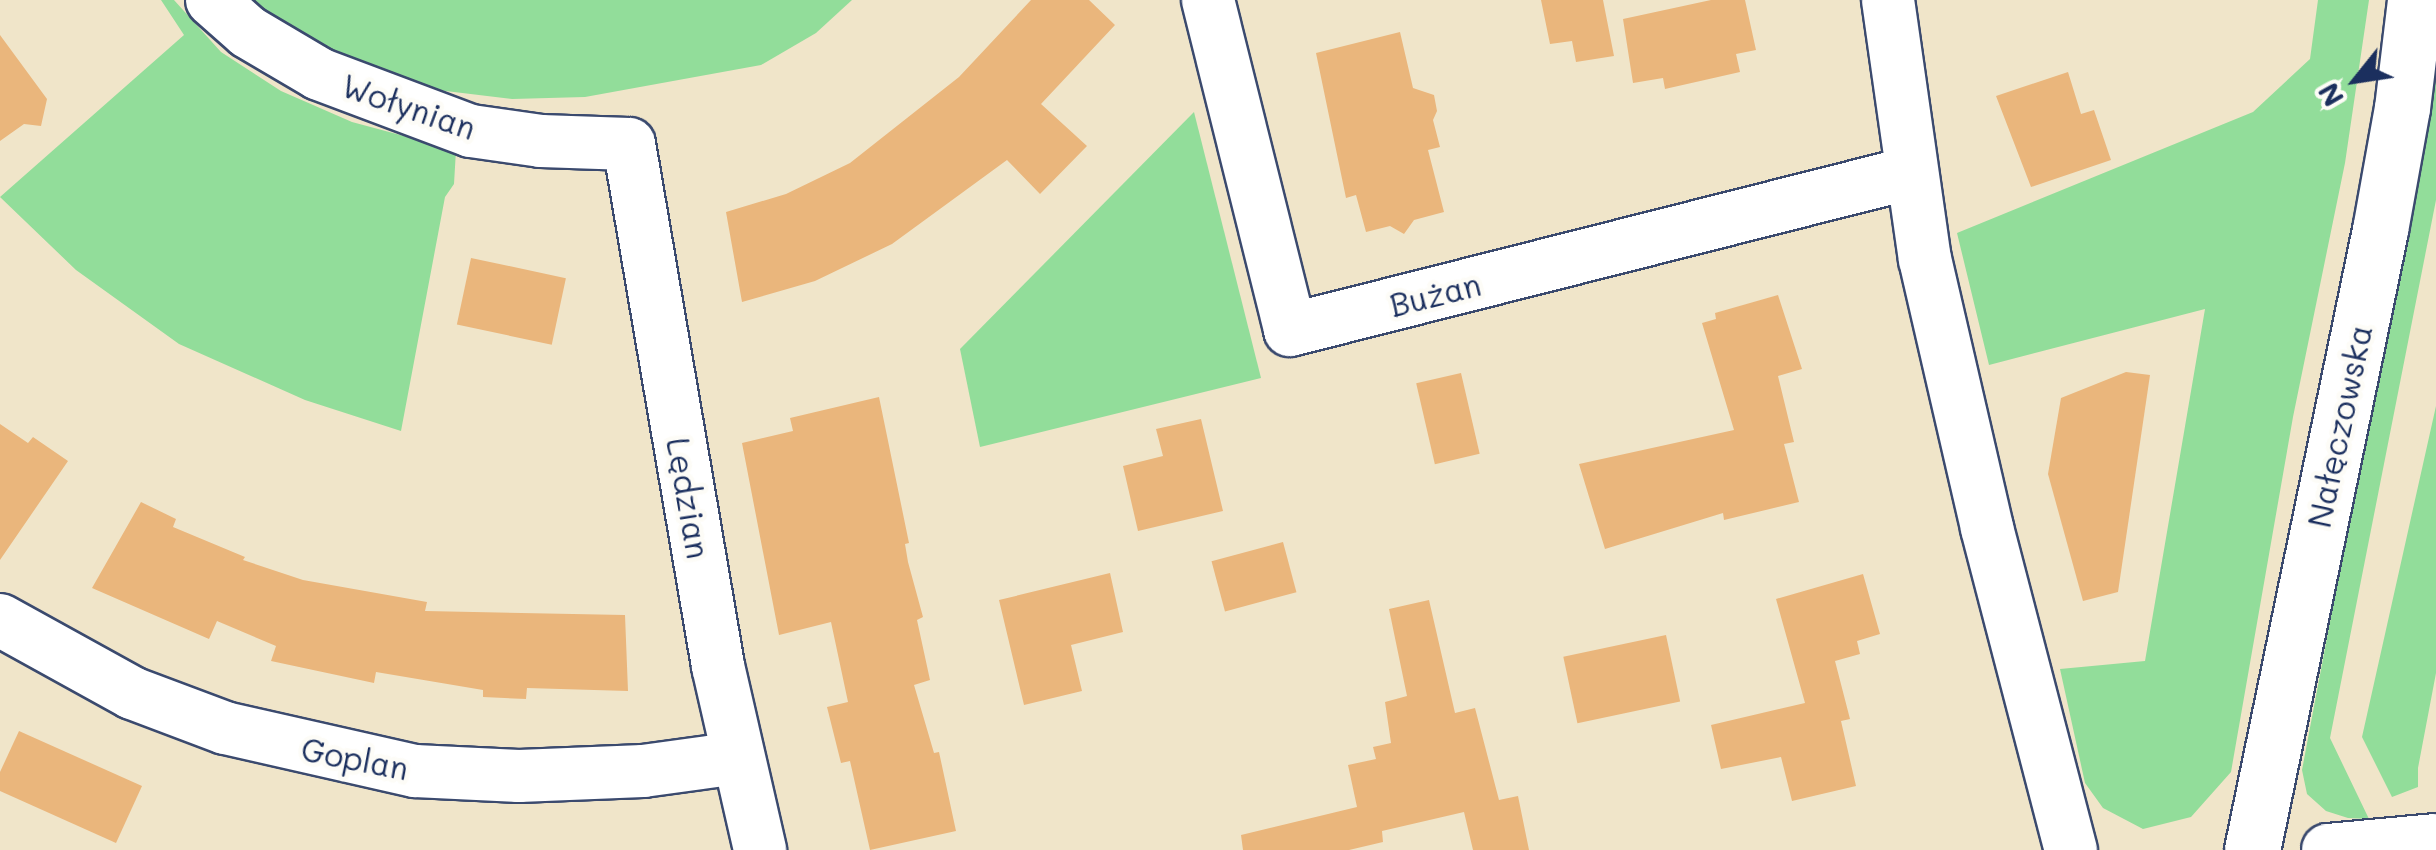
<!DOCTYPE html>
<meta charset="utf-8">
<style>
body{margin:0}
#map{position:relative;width:2436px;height:850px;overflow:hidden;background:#f0e5c9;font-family:Mali,sans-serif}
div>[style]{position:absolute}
.green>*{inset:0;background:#92dd9a}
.building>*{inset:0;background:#eab67c;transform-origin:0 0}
.roads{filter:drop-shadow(2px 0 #3b4a6e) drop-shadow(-2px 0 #3b4a6e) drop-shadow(0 2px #3b4a6e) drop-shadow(0 -2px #3b4a6e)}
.minor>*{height:52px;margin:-26px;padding:0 26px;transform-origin:26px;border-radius:26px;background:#fff}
.major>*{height:55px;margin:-27.5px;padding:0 27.5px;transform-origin:27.5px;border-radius:27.5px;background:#fff}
span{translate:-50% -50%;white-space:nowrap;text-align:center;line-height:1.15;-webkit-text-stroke:9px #fdfcf7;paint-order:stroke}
.street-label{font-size:32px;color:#1b2f5e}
.north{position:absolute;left:2306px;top:30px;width:100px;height:100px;-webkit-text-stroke:8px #fdfcf7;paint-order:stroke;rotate:240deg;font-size:28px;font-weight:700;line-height:40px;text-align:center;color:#1b2f5e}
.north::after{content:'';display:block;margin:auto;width:35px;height:45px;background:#1b2f5e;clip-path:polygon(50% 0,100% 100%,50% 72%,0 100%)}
</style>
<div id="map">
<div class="green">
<i style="clip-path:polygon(161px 0,174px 0,221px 52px,281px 91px,352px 122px,456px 150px,454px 184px,445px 197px,401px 431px,305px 400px,179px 344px,76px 270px,0 197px,184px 35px)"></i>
<i style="clip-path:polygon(241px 0,852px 0,816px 33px,761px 65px,585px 97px,512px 99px,429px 89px,365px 70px)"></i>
<i style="clip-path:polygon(2318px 0,2369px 0,2345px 163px,2293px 417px,2231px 772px,2191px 817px,2143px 829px,2103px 808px,2085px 783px,2060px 669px,2145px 661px,2205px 309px,1989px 365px,1957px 233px,2253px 112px,2310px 59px)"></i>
<i style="clip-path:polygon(2436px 61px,2436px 200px,2330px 738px,2369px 819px,2348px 818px,2326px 811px,2307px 794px,2302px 770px)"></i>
<i style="clip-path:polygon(1194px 112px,1261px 378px,980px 447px,960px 349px)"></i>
<i style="clip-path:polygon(2436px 406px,2436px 673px,2418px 768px,2418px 787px,2392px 797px,2362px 737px)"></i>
</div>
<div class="building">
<i style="clip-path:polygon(1031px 0,1089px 0,1115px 25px,1041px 104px,1087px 146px,1040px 194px,1007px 160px,892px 244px,815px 281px,742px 302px,726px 212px,786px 194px,850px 163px,959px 77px)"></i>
<i style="clip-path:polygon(1541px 0,1603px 0,1614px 56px,1576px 62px,1572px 41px,1550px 44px)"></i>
<i style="clip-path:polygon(1711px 0,1745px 0,1756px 50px,1736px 54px,1740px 72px,1665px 89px,1663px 78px,1633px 83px,1623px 19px)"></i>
<i style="clip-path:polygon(1400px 32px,1413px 88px,1434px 95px,1437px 111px,1433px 120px,1440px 147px,1428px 150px,1444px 212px,1414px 220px,1404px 234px,1390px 226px,1366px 232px,1356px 195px,1346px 198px,1316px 53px)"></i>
<i style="clip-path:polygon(0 35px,47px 99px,41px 126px,24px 124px,0 141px)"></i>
<i style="clip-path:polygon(2068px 72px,2081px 114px,2094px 110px,2111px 160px,2031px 187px,1996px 96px)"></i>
<i style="left:471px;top:258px;width:97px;height:68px;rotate:12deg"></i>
<i style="clip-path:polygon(1778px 295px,1802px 369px,1778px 376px,1794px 442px,1784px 444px,1799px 502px,1724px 520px,1723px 513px,1605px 549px,1579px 464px,1734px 430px,1702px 323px,1716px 319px,1715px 313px)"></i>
<i style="clip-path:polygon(2126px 372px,2150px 375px,2118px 592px,2083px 601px,2048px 474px,2061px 398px)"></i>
<i style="left:1461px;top:373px;width:83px;height:46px;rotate:77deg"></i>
<i style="clip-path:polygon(879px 397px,909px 543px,905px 544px,908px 562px,923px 617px,917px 620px,930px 680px,914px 685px,934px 753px,939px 752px,956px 831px,870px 850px,850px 761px,841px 763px,827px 707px,848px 702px,831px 622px,779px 635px,742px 443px,793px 431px,790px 418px)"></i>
<i style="clip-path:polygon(1201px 419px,1223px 511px,1138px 531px,1123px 466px,1163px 456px,1156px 429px)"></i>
<i style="clip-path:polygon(0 424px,28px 443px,33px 437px,68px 461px,0 560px)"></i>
<i style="clip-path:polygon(141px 502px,176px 519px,173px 527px,245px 557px,243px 560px,303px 580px,427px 602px,425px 611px,625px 615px,628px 691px,527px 688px,526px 699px,483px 697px,483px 690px,376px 672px,374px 683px,271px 661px,276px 646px,217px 621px,209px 639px,92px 588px)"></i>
<i style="left:1283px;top:542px;width:52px;height:74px;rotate:75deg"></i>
<i style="clip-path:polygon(1110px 573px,1123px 632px,1071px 645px,1082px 691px,1024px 705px,999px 600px)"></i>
<i style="clip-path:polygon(1863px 574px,1880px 634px,1857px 641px,1860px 654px,1835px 661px,1850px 719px,1841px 721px,1856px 786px,1792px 801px,1781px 757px,1721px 769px,1711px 725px,1805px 703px,1776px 599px)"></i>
<i style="clip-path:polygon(1429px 600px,1455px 713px,1475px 708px,1499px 800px,1518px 796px,1529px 850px,1473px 850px,1464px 812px,1382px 831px,1383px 842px,1349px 850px,1243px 850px,1241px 835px,1357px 807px,1348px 765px,1376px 759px,1373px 747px,1391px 743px,1385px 702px,1407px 696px,1389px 609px)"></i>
<i style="left:1666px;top:635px;width:68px;height:105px;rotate:78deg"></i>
<i style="clip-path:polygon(19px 731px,142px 786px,116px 843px,0 791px,0 772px)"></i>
</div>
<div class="roads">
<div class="minor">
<i style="left:212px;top:0;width:48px;rotate:41.6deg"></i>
<i style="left:248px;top:32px;width:82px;rotate:30.6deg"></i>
<i style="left:319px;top:74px;width:162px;rotate:20.6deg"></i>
<i style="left:471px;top:131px;width:71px;rotate:8.1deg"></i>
<i style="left:541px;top:141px;width:88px;rotate:2deg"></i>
<i style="left:629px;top:144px;width:530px;rotate:80.32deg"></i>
<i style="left:718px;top:666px;width:189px;rotate:77.1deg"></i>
<i style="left:1208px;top:0;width:340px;rotate:76deg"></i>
<i style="left:1290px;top:330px;width:640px;rotate:-14.21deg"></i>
<i style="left:1888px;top:0;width:262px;rotate:81.9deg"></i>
<i style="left:1925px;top:259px;width:276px;rotate:77deg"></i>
<i style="left:1987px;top:528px;width:333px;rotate:75.4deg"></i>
<i style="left:0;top:620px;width:151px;rotate:28.9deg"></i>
<i style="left:132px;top:693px;width:99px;rotate:20.6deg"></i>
<i style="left:225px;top:728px;width:195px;rotate:12.8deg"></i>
<i style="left:415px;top:771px;width:104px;rotate:2.8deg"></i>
<i style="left:519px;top:776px;width:124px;rotate:-2.3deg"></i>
<i style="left:643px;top:771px;width:95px;rotate:-7.9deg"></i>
<i style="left:2328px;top:850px;width:108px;rotate:-5.3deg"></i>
</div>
<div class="major">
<i style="left:2252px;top:850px;width:633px;rotate:-78.34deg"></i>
<i style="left:2380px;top:230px;width:124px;rotate:-79.8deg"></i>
<i style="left:2402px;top:108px;width:109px;rotate:-83.1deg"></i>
</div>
</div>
<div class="street-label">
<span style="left:409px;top:106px;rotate:19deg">Wołynian</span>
<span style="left:1435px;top:294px;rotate:-14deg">Bużan</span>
<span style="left:2339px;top:426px;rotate:-78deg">Nałęczowska</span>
<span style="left:689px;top:498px;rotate:80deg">Lędzian</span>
<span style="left:355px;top:758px;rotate:11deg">Goplan</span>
</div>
<div class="north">N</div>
</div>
